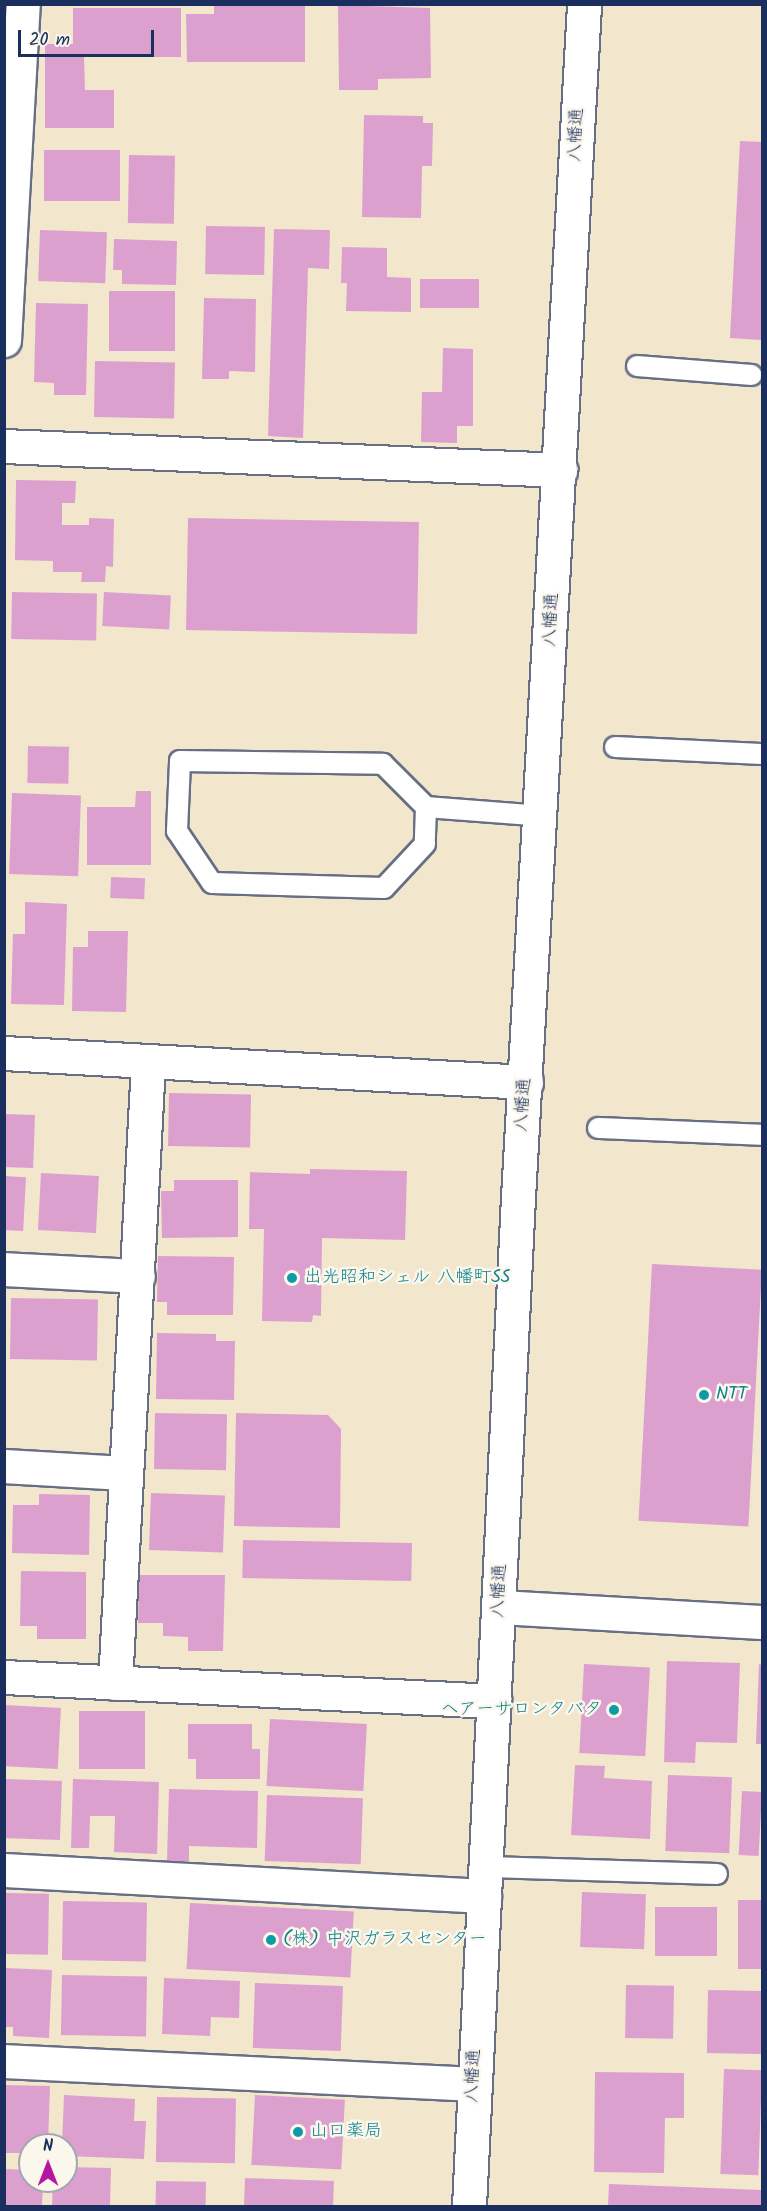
<!DOCTYPE html>
<meta charset="utf-8">
<style>
body{margin:0}
#map{position:relative;width:767px;height:2211px;overflow:hidden;background:#f2e6cc;font-family:Kalam,"Klee One",sans-serif}
div>[style]{position:absolute}
.building>*{inset:0;background:#dca0cf;transform-origin:0 0}
.roads{filter:drop-shadow(2px 0 #666f84) drop-shadow(-2px 0 #666f84) drop-shadow(0 2px #666f84) drop-shadow(0 -2px #666f84)}
.service>*{height:20px;margin:-10px;padding:0 10px;transform-origin:10px;border-radius:10px;background:#fff}
.minor>*{height:33px;margin:-16.5px;padding:0 16.5px;transform-origin:16.5px;border-radius:16.5px;background:#fff}
.tertiary>*{height:33px;margin:-16.5px;padding:0 16.5px;transform-origin:16.5px;border-radius:16.5px;background:#fff}
.dots>*{width:16px;height:16px;translate:-50% -50%;box-sizing:border-box;border:3px solid #fbf7ec;border-radius:50%}
span{translate:-50% -50%;white-space:nowrap;text-align:center;line-height:1.15;-webkit-text-stroke:5px #fbf7ec;paint-order:stroke}
.street-label{font-size:18px;color:#1b2f5e}
.culture-label{font-size:18px;color:#0d838f}
.left{translate:0 -50%;text-align:left}
.right{translate:-100% -50%;text-align:right}
.frame{position:absolute;inset:0;border:6px solid #1b2f5e;pointer-events:none}
.north{position:absolute;left:18px;top:2133px;width:60px;height:60px;box-sizing:border-box;background:#fbf7ec;border:2px solid #a1a7b3;border-radius:50%;rotate:0deg;font-size:16px;font-weight:700;line-height:24px;text-align:center;color:#1b2f5e}
.north::after{content:'';display:block;margin:auto;width:21px;height:27px;background:#b5179e;clip-path:polygon(50% 0,100% 100%,50% 72%,0 100%)}
.scale{position:absolute;left:18px;top:30px;width:136px;height:27px;box-sizing:border-box;border:3px solid #1b2f5e;border-top:0;padding-left:8px;font-size:18px;line-height:21px;white-space:nowrap;color:#1b2f5e;-webkit-text-stroke:4px #fbf7ec;paint-order:stroke}
</style>
<div id="map">
<div class="building">
<i style="clip-path:polygon(214px 4px,305px 4px,305px 62px,187px 62px,186px 14px,214px 14px)"></i>
<i style="clip-path:polygon(338px 5px,430px 8px,431px 78px,378px 79px,378px 90px,339px 90px)"></i>
<i style="clip-path:polygon(73px 8px,181px 8px,181px 57px,84px 57px,85px 90px,114px 90px,114px 128px,45px 128px,45px 44px,73px 44px)"></i>
<i style="clip-path:polygon(364px 115px,423px 116px,423px 123px,433px 123px,432px 166px,422px 166px,421px 218px,362px 217px)"></i>
<i style="clip-path:polygon(740px 141px,762px 142px,762px 340px,730px 338px)"></i>
<i style="left:44px;top:150px;width:76px;height:51px"></i>
<i style="left:129px;top:155px;width:46px;height:68px;rotate:1deg"></i>
<i style="left:206px;top:226px;width:59px;height:48px;rotate:1deg"></i>
<i style="clip-path:polygon(274px 229px,330px 230px,329px 269px,308px 268px,303px 438px,268px 436px)"></i>
<i style="left:40px;top:230px;width:67px;height:51px;rotate:2deg"></i>
<i style="clip-path:polygon(114px 239px,177px 241px,176px 285px,122px 284px,122px 270px,113px 270px)"></i>
<i style="clip-path:polygon(342px 247px,387px 248px,387px 277px,411px 278px,411px 312px,346px 311px,347px 283px,341px 283px)"></i>
<i style="left:420px;top:279px;width:59px;height:29px"></i>
<i style="left:109px;top:291px;width:66px;height:60px"></i>
<i style="clip-path:polygon(204px 298px,256px 299px,255px 372px,229px 371px,229px 379px,202px 379px)"></i>
<i style="clip-path:polygon(36px 303px,88px 304px,86px 395px,54px 395px,54px 383px,34px 382px)"></i>
<i style="clip-path:polygon(443px 348px,473px 349px,473px 426px,457px 426px,457px 443px,421px 442px,422px 392px,442px 392px)"></i>
<i style="left:95px;top:361px;width:80px;height:56px;rotate:1deg"></i>
<i style="clip-path:polygon(16px 480px,76px 481px,75px 503px,62px 503px,62px 525px,89px 525px,89px 518px,114px 519px,113px 567px,106px 566px,105px 582px,81px 582px,82px 572px,53px 572px,53px 561px,15px 560px)"></i>
<i style="left:188px;top:518px;width:231px;height:112px;rotate:1deg"></i>
<i style="left:12px;top:592px;width:85px;height:47px;rotate:1deg"></i>
<i style="left:104px;top:592px;width:67px;height:34px;rotate:3deg"></i>
<i style="left:28px;top:746px;width:41px;height:37px;rotate:1deg"></i>
<i style="clip-path:polygon(136px 791px,151px 791px,151px 865px,87px 865px,87px 807px,135px 807px)"></i>
<i style="left:12px;top:793px;width:69px;height:81px;rotate:2deg"></i>
<i style="left:111px;top:877px;width:34px;height:21px;rotate:2deg"></i>
<i style="clip-path:polygon(25px 902px,67px 904px,64px 1005px,11px 1004px,13px 934px,25px 934px)"></i>
<i style="clip-path:polygon(88px 931px,128px 931px,126px 1012px,72px 1011px,73px 947px,88px 947px)"></i>
<i style="left:169px;top:1093px;width:82px;height:53px;rotate:1deg"></i>
<i style="left:4px;top:1114px;width:31px;height:53px;rotate:2deg"></i>
<i style="clip-path:polygon(310px 1169px,407px 1171px,405px 1240px,322px 1238px,321px 1316px,313px 1315px,312px 1322px,262px 1321px,264px 1229px,249px 1229px,250px 1172px,310px 1174px)"></i>
<i style="left:41px;top:1173px;width:58px;height:57px;rotate:3deg"></i>
<i style="left:4px;top:1176px;width:22px;height:54px;rotate:3deg"></i>
<i style="clip-path:polygon(174px 1180px,238px 1180px,238px 1237px,162px 1238px,161px 1191px,174px 1191px)"></i>
<i style="clip-path:polygon(158px 1256px,234px 1257px,233px 1315px,167px 1315px,167px 1302px,157px 1302px)"></i>
<i style="left:652px;top:1264px;width:110px;height:257px;rotate:3deg"></i>
<i style="left:11px;top:1298px;width:87px;height:61px;rotate:1deg"></i>
<i style="clip-path:polygon(157px 1333px,216px 1334px,216px 1341px,235px 1341px,234px 1400px,156px 1399px)"></i>
<i style="left:155px;top:1413px;width:72px;height:56px;rotate:1deg"></i>
<i style="clip-path:polygon(236px 1413px,328px 1415px,341px 1429px,340px 1528px,234px 1526px)"></i>
<i style="left:151px;top:1493px;width:74px;height:57px;rotate:2deg"></i>
<i style="clip-path:polygon(39px 1494px,90px 1495px,89px 1555px,12px 1553px,13px 1505px,39px 1505px)"></i>
<i style="left:243px;top:1540px;width:169px;height:38px;rotate:1deg"></i>
<i style="clip-path:polygon(21px 1571px,86px 1572px,86px 1639px,37px 1639px,37px 1626px,20px 1626px)"></i>
<i style="clip-path:polygon(139px 1575px,225px 1575px,223px 1651px,188px 1651px,188px 1637px,163px 1636px,163px 1623px,138px 1623px)"></i>
<i style="clip-path:polygon(667px 1661px,740px 1663px,737px 1743px,696px 1742px,695px 1763px,664px 1762px)"></i>
<i style="left:584px;top:1664px;width:66px;height:89px;rotate:3deg"></i>
<i style="clip-path:polygon(759px 1664px,762px 1665px,762px 1744px,756px 1744px)"></i>
<i style="left:4px;top:1705px;width:57px;height:61px;rotate:3deg"></i>
<i style="left:79px;top:1711px;width:66px;height:58px"></i>
<i style="left:270px;top:1719px;width:97px;height:67px;rotate:3deg"></i>
<i style="clip-path:polygon(188px 1724px,252px 1724px,252px 1749px,260px 1749px,260px 1779px,196px 1779px,196px 1759px,188px 1759px)"></i>
<i style="clip-path:polygon(575px 1765px,605px 1766px,604px 1778px,652px 1781px,650px 1839px,571px 1835px)"></i>
<i style="left:668px;top:1775px;width:64px;height:76px;rotate:2deg"></i>
<i style="left:4px;top:1779px;width:58px;height:59px;rotate:2deg"></i>
<i style="clip-path:polygon(73px 1779px,159px 1782px,157px 1854px,114px 1852px,115px 1816px,90px 1816px,89px 1848px,71px 1848px)"></i>
<i style="clip-path:polygon(169px 1789px,258px 1791px,257px 1848px,189px 1846px,189px 1861px,167px 1861px)"></i>
<i style="left:742px;top:1791px;width:20px;height:64px;rotate:3deg"></i>
<i style="left:267px;top:1795px;width:96px;height:66px;rotate:2deg"></i>
<i style="left:582px;top:1892px;width:64px;height:55px;rotate:2deg"></i>
<i style="left:4px;top:1893px;width:45px;height:61px;rotate:1deg"></i>
<i style="left:738px;top:1900px;width:24px;height:69px"></i>
<i style="left:63px;top:1901px;width:84px;height:59px;rotate:1deg"></i>
<i style="left:190px;top:1903px;width:164px;height:66px;rotate:3deg"></i>
<i style="left:655px;top:1907px;width:62px;height:49px"></i>
<i style="clip-path:polygon(4px 1968px,52px 1970px,49px 2038px,13px 2036px,13px 2027px,4px 2027px)"></i>
<i style="left:62px;top:1975px;width:85px;height:60px;rotate:1deg"></i>
<i style="clip-path:polygon(164px 1978px,240px 1981px,239px 2018px,211px 2017px,210px 2036px,162px 2034px)"></i>
<i style="left:255px;top:1983px;width:88px;height:65px;rotate:2deg"></i>
<i style="left:626px;top:1985px;width:48px;height:53px;rotate:1deg"></i>
<i style="left:708px;top:1990px;width:54px;height:63px;rotate:1deg"></i>
<i style="left:724px;top:2069px;width:38px;height:105px;rotate:2deg"></i>
<i style="clip-path:polygon(595px 2072px,684px 2073px,684px 2118px,665px 2118px,664px 2173px,594px 2172px)"></i>
<i style="clip-path:polygon(4px 2085px,50px 2086px,48px 2145px,30px 2145px,30px 2153px,4px 2153px)"></i>
<i style="clip-path:polygon(64px 2095px,135px 2099px,134px 2121px,146px 2121px,144px 2159px,66px 2156px,66px 2145px,62px 2145px)"></i>
<i style="left:255px;top:2095px;width:90px;height:70px;rotate:3deg"></i>
<i style="left:157px;top:2097px;width:79px;height:65px;rotate:1deg"></i>
<i style="clip-path:polygon(66px 2167px,111px 2168px,110px 2206px,52px 2206px,53px 2181px,66px 2181px)"></i>
<i style="clip-path:polygon(4px 2169px,30px 2170px,30px 2181px,43px 2181px,42px 2206px,4px 2206px)"></i>
<i style="left:245px;top:2178px;width:89px;height:28px;rotate:2deg"></i>
<i style="left:156px;top:2181px;width:50px;height:25px;rotate:1deg"></i>
<i style="clip-path:polygon(609px 2184px,761px 2190px,761px 2206px,608px 2206px)"></i>
</div>
<div class="roads">
<div class="service">
<i style="left:637px;top:366px;width:115px;rotate:4.5deg"></i>
<i style="left:615px;top:747px;width:147px;rotate:2.7deg"></i>
<i style="left:426px;top:807px;width:37px;rotate:92deg"></i>
<i style="left:425px;top:844px;width:60px;rotate:133deg"></i>
<i style="left:384px;top:888px;width:172px;rotate:-178.3deg"></i>
<i style="left:212px;top:883px;width:63px;rotate:-123.9deg"></i>
<i style="left:177px;top:831px;width:70px;rotate:-87.5deg"></i>
<i style="left:180px;top:761px;width:203px;rotate:0.8deg"></i>
<i style="left:383px;top:764px;width:61px;rotate:45deg"></i>
<i style="left:426px;top:807px;width:116px;rotate:4.4deg"></i>
<i style="left:598px;top:1128px;width:164px;rotate:2.4deg"></i>
<i style="left:485px;top:1867px;width:232px;rotate:1.7deg"></i>
</div>
<div class="minor">
<i style="left:4px;top:340px;width:337px;rotate:-86.8deg"></i>
<i style="left:4px;top:446px;width:557px;rotate:2.47deg"></i>
<i style="left:4px;top:1053px;width:523px;rotate:3.18deg"></i>
<i style="left:4px;top:1269px;width:134px;rotate:3deg"></i>
<i style="left:4px;top:1466px;width:121px;rotate:3.3deg"></i>
<i style="left:499px;top:1607px;width:263px;rotate:3.3deg"></i>
<i style="left:4px;top:1677px;width:491px;rotate:2.8deg"></i>
<i style="left:115px;top:1683px;width:620px;rotate:-86.95deg"></i>
<i style="left:4px;top:1870px;width:481px;rotate:3.1deg"></i>
<i style="left:4px;top:2061px;width:471px;rotate:2.8deg"></i>
</div>
<div class="tertiary">
<i style="left:469px;top:2206px;width:1010px;rotate:-87.22deg"></i>
<i style="left:518px;top:1197px;width:1195px;rotate:-86.83deg"></i>
</div>
</div>
<div class="dots">
<i style="left:292px;top:1278px;background:#0f9aa8"></i>
<i style="left:704px;top:1395px;background:#0f9aa8"></i>
<i style="left:614px;top:1710px;background:#0f9aa8"></i>
<i style="left:271px;top:1940px;background:#0f9aa8"></i>
<i style="left:298px;top:2132px;background:#0f9aa8"></i>
</div>
<div class="street-label">
<span style="left:577px;top:135px;rotate:-87deg">八幡通</span>
<span style="left:552px;top:620px;rotate:-87deg">八幡通</span>
<span style="left:524px;top:1105px;rotate:-86deg">八幡通</span>
<span style="left:500px;top:1591px;rotate:-87deg">八幡通</span>
<span style="left:474px;top:2076px;rotate:-87deg">八幡通</span>
</div>
<div class="culture-label">
<span class="left" style="left:304px;top:1278px">出光昭和シェル 八幡町SS</span>
<span class="left" style="left:716px;top:1395px">NTT</span>
<span class="right" style="left:602px;top:1710px">ヘアーサロンタバタ</span>
<span class="left" style="left:283px;top:1940px">(株) 中沢ガラスセンター</span>
<span class="left" style="left:310px;top:2132px">山口薬局</span>
</div>
<div class="frame"></div>
<div class="north">N</div>
<div class="scale">20 m</div>
</div>
